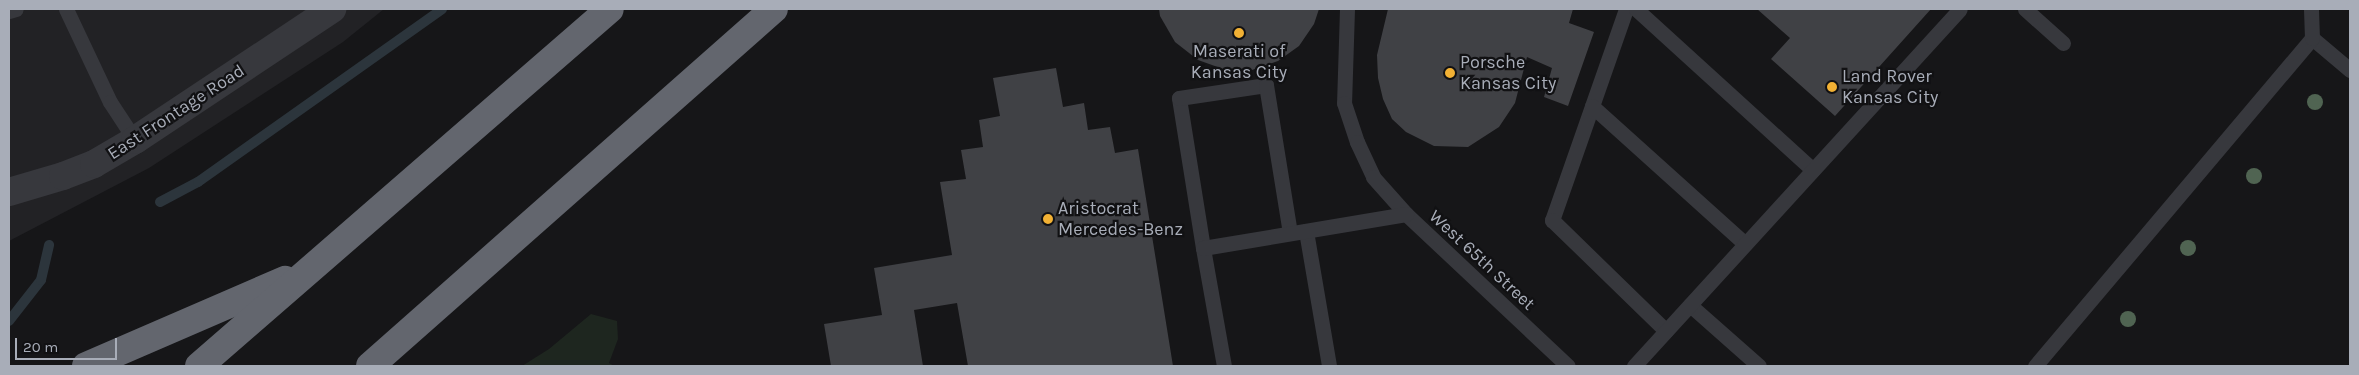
<!DOCTYPE html>
<style>
body{margin:0}
#map{position:relative;width:2359px;height:375px;overflow:hidden;background:#161618;font-family:Karla,sans-serif}
div>[style]{position:absolute}
.built>*{inset:0;background:#222225}
.green>*{inset:0;background:#1e261f}
.stream>*{height:10px;margin:-5px;padding:0 5px;transform-origin:5px;border-radius:5px;background:#2c353c}
.building>*{inset:0;background:#404145}
.service>*{height:15px;margin:-7.5px;padding:0 7.5px;transform-origin:7.5px;border-radius:7.5px;background:#37383d}
.tertiary>*{height:28px;margin:-14px;padding:0 14px;transform-origin:14px;border-radius:14px;background:#37383d}
.motorway>*{height:28px;margin:-14px;padding:0 14px;transform-origin:14px;border-radius:14px;background:#63666e}
.trees>*{width:16px;height:16px;margin:-8px;border-radius:50%;background:#506452}
.dots>*{width:14px;height:14px;translate:-50% -50%;box-sizing:border-box;border:2px solid #111113;border-radius:50%}
span{translate:-50% -50%;white-space:nowrap;text-align:center;line-height:1.15;-webkit-text-stroke:4.5px #111113;paint-order:stroke}
.poi-label{font-size:18px;color:#a8adb8}
.left{translate:0 -50%;text-align:left}
.street-label{font-size:18px;color:#a8adb8}
.frame{position:absolute;inset:0;border:10px solid #a8adb8;pointer-events:none}
.scale{position:absolute;left:15px;top:338px;width:102px;height:22px;box-sizing:border-box;border:2px solid #a8adb8;border-top:0;padding-left:6px;font-size:15px;line-height:18px;white-space:nowrap;color:#a8adb8;-webkit-text-stroke:4px #111113;paint-order:stroke}
</style>
<div id="map">
<div class="built">
<i style="clip-path:polygon(9px 9px,384px 9px,343px 42px,149px 168px,9px 241px)"></i>
</div>
<div class="green">
<i style="clip-path:polygon(591px 314px,617px 321px,618px 339px,609px 363px,614px 366px,522px 366px,549px 349px)"></i>
</div>
<div class="stream">
<i style="left:160px;top:202px;width:43px;rotate:-27.8deg"></i>
<i style="left:198px;top:182px;width:299px;rotate:-35.3deg"></i>
<i style="left:9px;top:321px;width:52px;rotate:-52deg"></i>
<i style="left:41px;top:280px;width:36px;rotate:-77deg"></i>
</div>
<div class="building">
<i style="clip-path:polygon(1159px 9px,1319px 9px,1314px 24px,1299px 46px,1278px 61px,1252px 70px,1226px 70px,1198px 60px,1175px 42px,1160px 16px)"></i>
<i style="clip-path:polygon(1388px 9px,1573px 9px,1569px 23px,1594px 32px,1568px 106px,1544px 97px,1552px 68px,1527px 57px,1515px 103px,1499px 127px,1468px 147px,1434px 146px,1406px 132px,1392px 119px,1383px 99px,1378px 78px,1377px 55px)"></i>
<i style="clip-path:polygon(1757px 9px,1931px 9px,1835px 116px,1771px 59px,1790px 38px)"></i>
<i style="clip-path:polygon(1056px 68px,1063px 107px,1084px 103px,1088px 130px,1110px 127px,1115px 153px,1138px 149px,1173px 366px,968px 366px,957px 303px,914px 310px,923px 366px,831px 366px,824px 324px,882px 315px,874px 268px,952px 255px,940px 182px,966px 179px,961px 150px,983px 147px,979px 120px,1000px 116px,993px 78px)"></i>
</div>
<div class="service">
<i style="left:66px;top:9px;width:103px;rotate:64.7deg"></i>
<i style="left:110px;top:102px;width:45px;rotate:56.7deg"></i>
<i style="left:1347px;top:9px;width:94px;rotate:91.8deg"></i>
<i style="left:1344px;top:103px;width:41px;rotate:71.6deg"></i>
<i style="left:1357px;top:142px;width:38px;rotate:65deg"></i>
<i style="left:1373px;top:177px;width:50px;rotate:48.3deg"></i>
<i style="left:1406px;top:214px;width:222px;rotate:43.2deg"></i>
<i style="left:1626px;top:9px;width:224px;rotate:109.3deg"></i>
<i style="left:1552px;top:220px;width:159px;rotate:44.2deg"></i>
<i style="left:1636px;top:9px;width:239px;rotate:42.3deg"></i>
<i style="left:2025px;top:9px;width:51px;rotate:41.8deg"></i>
<i style="left:9px;top:11px;width:7px;rotate:-16deg"></i>
<i style="left:2312px;top:38px;width:50px;rotate:40.1deg"></i>
<i style="left:1592px;top:106px;width:206px;rotate:42deg"></i>
<i style="left:1306px;top:231px;width:137px;rotate:80.3deg"></i>
<i style="left:1203px;top:248px;width:152px;rotate:-99.1deg"></i>
<i style="left:1179px;top:98px;width:88px;rotate:-8.5deg"></i>
<i style="left:1266px;top:85px;width:150px;rotate:80.8deg"></i>
<i style="left:1690px;top:305px;width:92px;rotate:41.5deg"></i>
<i style="left:1224px;top:366px;width:120px;rotate:-100.1deg"></i>
<i style="left:1203px;top:248px;width:206px;rotate:-9.5deg"></i>
<i style="left:1634px;top:366px;width:483px;rotate:-47.6deg"></i>
<i style="left:2035px;top:366px;width:429px;rotate:-49.8deg"></i>
<i style="left:2312px;top:38px;width:29px;rotate:-92deg"></i>
</div>
<div class="tertiary">
<i style="left:9px;top:192px;width:56px;rotate:-16.5deg"></i>
<i style="left:63px;top:176px;width:33px;rotate:-21deg"></i>
<i style="left:94px;top:164px;width:48px;rotate:-30.3deg"></i>
<i style="left:135px;top:140px;width:237px;rotate:-33.6deg"></i>
</div>
<div class="motorway">
<i style="left:86px;top:366px;width:217px;rotate:-23.4deg"></i>
<i style="left:199px;top:366px;width:544px;rotate:-40.98deg"></i>
<i style="left:370px;top:366px;width:539px;rotate:-41.47deg"></i>
</div>
<div class="trees">
<i style="left:2315px;top:102px"></i>
<i style="left:2254px;top:176px"></i>
<i style="left:2188px;top:248px"></i>
<i style="left:2128px;top:319px"></i>
</div>
<div class="dots">
<i style="left:1239px;top:33px;background:#f2b134"></i>
<i style="left:1450px;top:73px;background:#f2b134"></i>
<i style="left:1832px;top:87px;background:#f2b134"></i>
<i style="left:1048px;top:219px;background:#f2b134"></i>
</div>
<div class="poi-label">
<span style="left:1239px;top:62px">Maserati of<br>Kansas City</span>
<span class="left" style="left:1460px;top:73px">Porsche<br>Kansas City</span>
<span class="left" style="left:1842px;top:87px">Land Rover<br>Kansas City</span>
<span class="left" style="left:1058px;top:219px">Aristocrat<br>Mercedes-Benz</span>
</div>
<div class="street-label">
<span style="left:176px;top:112px;rotate:-33deg">East Frontage Road</span>
<span style="left:1482px;top:260px;rotate:43deg">West 65th Street</span>
</div>
<div class="frame"></div>
<div class="scale">20 m</div>
</div>
